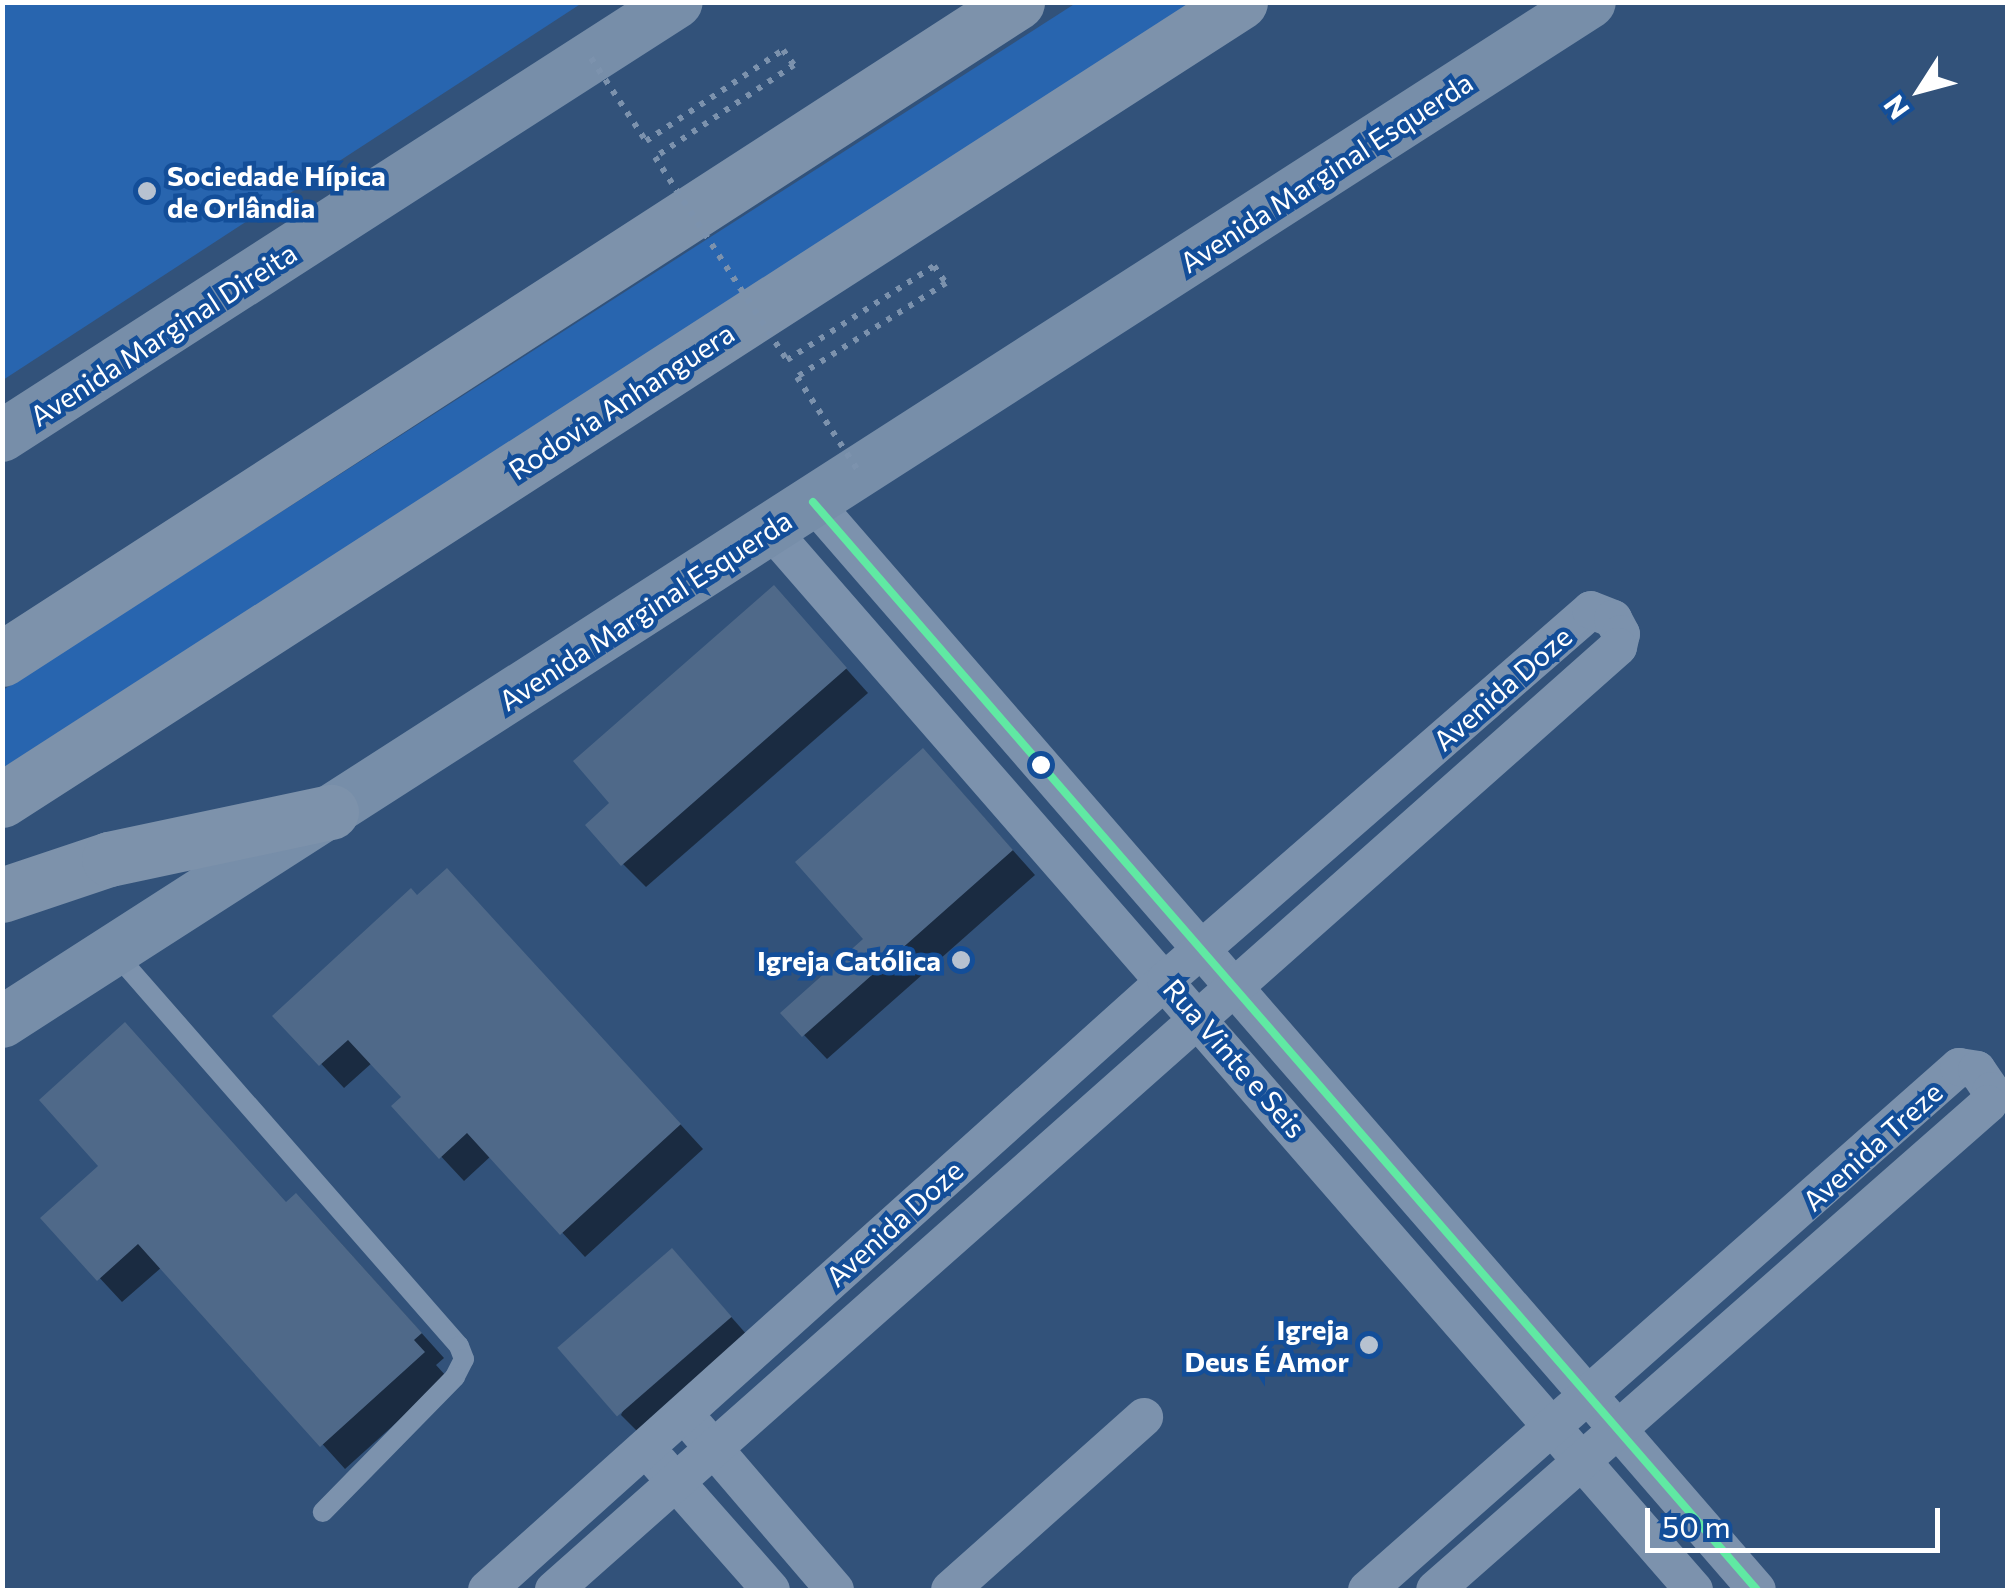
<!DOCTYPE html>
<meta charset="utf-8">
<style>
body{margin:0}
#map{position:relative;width:2010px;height:1593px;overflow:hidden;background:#32527a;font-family:Commissioner,sans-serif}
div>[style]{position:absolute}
.green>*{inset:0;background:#2865af}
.shadow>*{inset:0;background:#0007}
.building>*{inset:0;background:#4f6989;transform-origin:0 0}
.lane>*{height:20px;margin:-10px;padding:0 10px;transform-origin:10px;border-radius:10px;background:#7c92ad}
.street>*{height:38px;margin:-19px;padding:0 19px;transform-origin:19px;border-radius:19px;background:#7c92ad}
.secondary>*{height:52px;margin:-26px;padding:0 26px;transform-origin:26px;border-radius:26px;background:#778ea9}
.highway>*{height:55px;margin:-27.5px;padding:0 27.5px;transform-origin:27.5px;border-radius:27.5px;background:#7d92ab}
.path-bridge>*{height:6px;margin-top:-3px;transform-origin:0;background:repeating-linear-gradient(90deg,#7c92ad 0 5px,transparent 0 13px)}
.bus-1>*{height:8px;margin:-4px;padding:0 4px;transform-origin:4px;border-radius:4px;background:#60e9a3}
.dots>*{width:28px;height:28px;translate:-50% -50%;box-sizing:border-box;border:5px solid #134e99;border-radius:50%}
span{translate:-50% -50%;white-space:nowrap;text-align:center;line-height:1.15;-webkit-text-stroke:9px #134e99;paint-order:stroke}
.street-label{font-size:28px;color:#fff}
.poi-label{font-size:28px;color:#fff;font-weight:700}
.left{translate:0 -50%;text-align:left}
.right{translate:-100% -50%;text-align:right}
.frame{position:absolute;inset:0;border:5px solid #fff;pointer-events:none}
.north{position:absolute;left:1870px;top:40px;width:100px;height:100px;-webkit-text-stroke:8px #134e99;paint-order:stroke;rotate:234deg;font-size:28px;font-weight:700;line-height:40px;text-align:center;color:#fff}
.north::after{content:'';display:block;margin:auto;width:35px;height:45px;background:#fff;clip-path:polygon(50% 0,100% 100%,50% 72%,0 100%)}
.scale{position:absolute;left:1645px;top:1508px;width:295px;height:45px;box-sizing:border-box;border:5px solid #fff;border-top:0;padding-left:12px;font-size:30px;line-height:35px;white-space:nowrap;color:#fff;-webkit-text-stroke:8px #134e99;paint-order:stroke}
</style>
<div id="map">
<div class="green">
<i style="clip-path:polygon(3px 2px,582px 2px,582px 3px,3px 380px)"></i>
<i style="clip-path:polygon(1076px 3px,1192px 3px,3px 768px,3px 690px)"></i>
</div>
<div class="shadow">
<i style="clip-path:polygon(774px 588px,868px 693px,646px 887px,623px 864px,613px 803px)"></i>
<i style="clip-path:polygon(946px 775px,1035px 875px,827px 1059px,783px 1013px,866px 939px)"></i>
<i style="clip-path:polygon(470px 895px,703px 1149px,585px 1257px,491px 1156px,464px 1181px,394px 1106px,405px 1097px,373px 1062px,344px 1088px,276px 1016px,417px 898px)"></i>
<i style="clip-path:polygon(287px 1204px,320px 1220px,444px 1358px,436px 1365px,447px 1377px,345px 1469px,162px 1267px,122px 1302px,44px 1218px)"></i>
<i style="clip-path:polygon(689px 1269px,748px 1336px,639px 1433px,621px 1415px)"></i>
</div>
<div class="building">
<i style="clip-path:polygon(774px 585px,847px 668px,621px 866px,585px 825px,609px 803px,573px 761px)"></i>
<i style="clip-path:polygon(923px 748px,1013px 850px,802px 1037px,780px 1013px,863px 939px,795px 862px)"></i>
<i style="clip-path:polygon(447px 868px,681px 1124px,560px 1235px,467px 1133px,439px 1159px,391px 1106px,401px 1097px,348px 1040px,319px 1066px,272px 1016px,411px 888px,417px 895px)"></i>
<i style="clip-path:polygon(125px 1022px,286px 1202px,296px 1193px,422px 1333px,414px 1340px,425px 1352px,320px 1447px,138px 1244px,97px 1281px,40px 1218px,98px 1166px,39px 1100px)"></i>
<i style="left:672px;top:1248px;width:91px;height:152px;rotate:49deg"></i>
</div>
<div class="lane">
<i style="left:115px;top:953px;width:522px;rotate:48.8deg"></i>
<i style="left:459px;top:1346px;width:14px;rotate:69deg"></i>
<i style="left:464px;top:1359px;width:20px;rotate:117deg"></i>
<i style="left:455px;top:1377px;width:189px;rotate:134.4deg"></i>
</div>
<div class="street">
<i style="left:813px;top:502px;width:1440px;rotate:49.05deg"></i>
<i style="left:770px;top:529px;width:1407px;rotate:48.95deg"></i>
<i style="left:697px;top:1429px;width:212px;rotate:49.4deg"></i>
<i style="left:659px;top:1463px;width:169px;rotate:48.6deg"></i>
<i style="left:487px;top:1590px;width:913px;rotate:-41.94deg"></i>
<i style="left:1166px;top:980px;width:563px;rotate:-41.04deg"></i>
<i style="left:1591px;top:610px;width:24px;rotate:22deg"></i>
<i style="left:1613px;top:619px;width:17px;rotate:62deg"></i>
<i style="left:1621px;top:634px;width:13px;rotate:103deg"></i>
<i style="left:1618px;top:647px;width:1422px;rotate:138.45deg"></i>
<i style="left:950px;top:1590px;width:260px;rotate:-41.7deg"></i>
<i style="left:1367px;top:1590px;width:790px;rotate:-41.46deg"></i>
<i style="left:1959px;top:1067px;width:18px;rotate:9deg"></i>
<i style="left:1977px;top:1070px;width:25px;rotate:56deg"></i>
<i style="left:1991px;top:1091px;width:13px;rotate:103deg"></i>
<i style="left:1988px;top:1104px;width:736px;rotate:138.69deg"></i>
</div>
<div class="secondary">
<i style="left:2px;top:436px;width:802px;rotate:-32.74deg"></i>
<i style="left:2px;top:1022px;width:1887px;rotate:-32.71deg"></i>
</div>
<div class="highway">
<i style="left:2px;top:659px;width:1209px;rotate:-32.91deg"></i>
<i style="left:2px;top:800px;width:1473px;rotate:-32.81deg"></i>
<i style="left:2px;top:895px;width:113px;rotate:-18.6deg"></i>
<i style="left:109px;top:859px;width:227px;rotate:-12deg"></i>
</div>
<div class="path-bridge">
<i style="left:591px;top:58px;width:100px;rotate:56.5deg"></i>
<i style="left:646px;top:141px;width:164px;rotate:-33.6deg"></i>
<i style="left:783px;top:50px;width:19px;rotate:54deg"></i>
<i style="left:794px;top:65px;width:167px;rotate:146.5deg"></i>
<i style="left:655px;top:157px;width:242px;rotate:57deg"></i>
<i style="left:787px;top:360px;width:174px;rotate:-32.6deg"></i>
<i style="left:934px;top:266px;width:21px;rotate:55deg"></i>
<i style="left:946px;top:283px;width:176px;rotate:147.8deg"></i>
<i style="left:797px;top:377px;width:113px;rotate:56.9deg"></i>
</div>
<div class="bus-1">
<i style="left:813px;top:502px;width:1440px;rotate:49.05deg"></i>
</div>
<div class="dots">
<i style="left:147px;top:191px;background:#b7c2d0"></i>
<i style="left:1041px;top:765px;background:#fff"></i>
<i style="left:961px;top:960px;background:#b7c2d0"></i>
<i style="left:1369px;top:1345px;background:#b7c2d0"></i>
</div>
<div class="street-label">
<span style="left:1326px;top:172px;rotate:-33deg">Avenida Marginal Esquerda</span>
<span style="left:163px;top:334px;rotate:-33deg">Avenida Marginal Direita</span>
<span style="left:621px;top:401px;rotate:-33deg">Rodovia Anhanguera</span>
<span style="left:645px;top:610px;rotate:-33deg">Avenida Marginal Esquerda</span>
<span style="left:1502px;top:688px;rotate:-41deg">Avenida Doze</span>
<span style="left:1235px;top:1058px;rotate:49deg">Rua Vinte e Seis</span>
<span style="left:1872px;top:1146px;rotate:-42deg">Avenida Treze</span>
<span style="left:894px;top:1223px;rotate:-42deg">Avenida Doze</span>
</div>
<div class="poi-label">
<span class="left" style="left:167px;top:191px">Sociedade Hípica<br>de Orlândia</span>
<span class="right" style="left:941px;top:960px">Igreja Católica</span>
<span class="right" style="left:1349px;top:1345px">Igreja<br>Deus É Amor</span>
</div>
<div class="frame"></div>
<div class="north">N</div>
<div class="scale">50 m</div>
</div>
